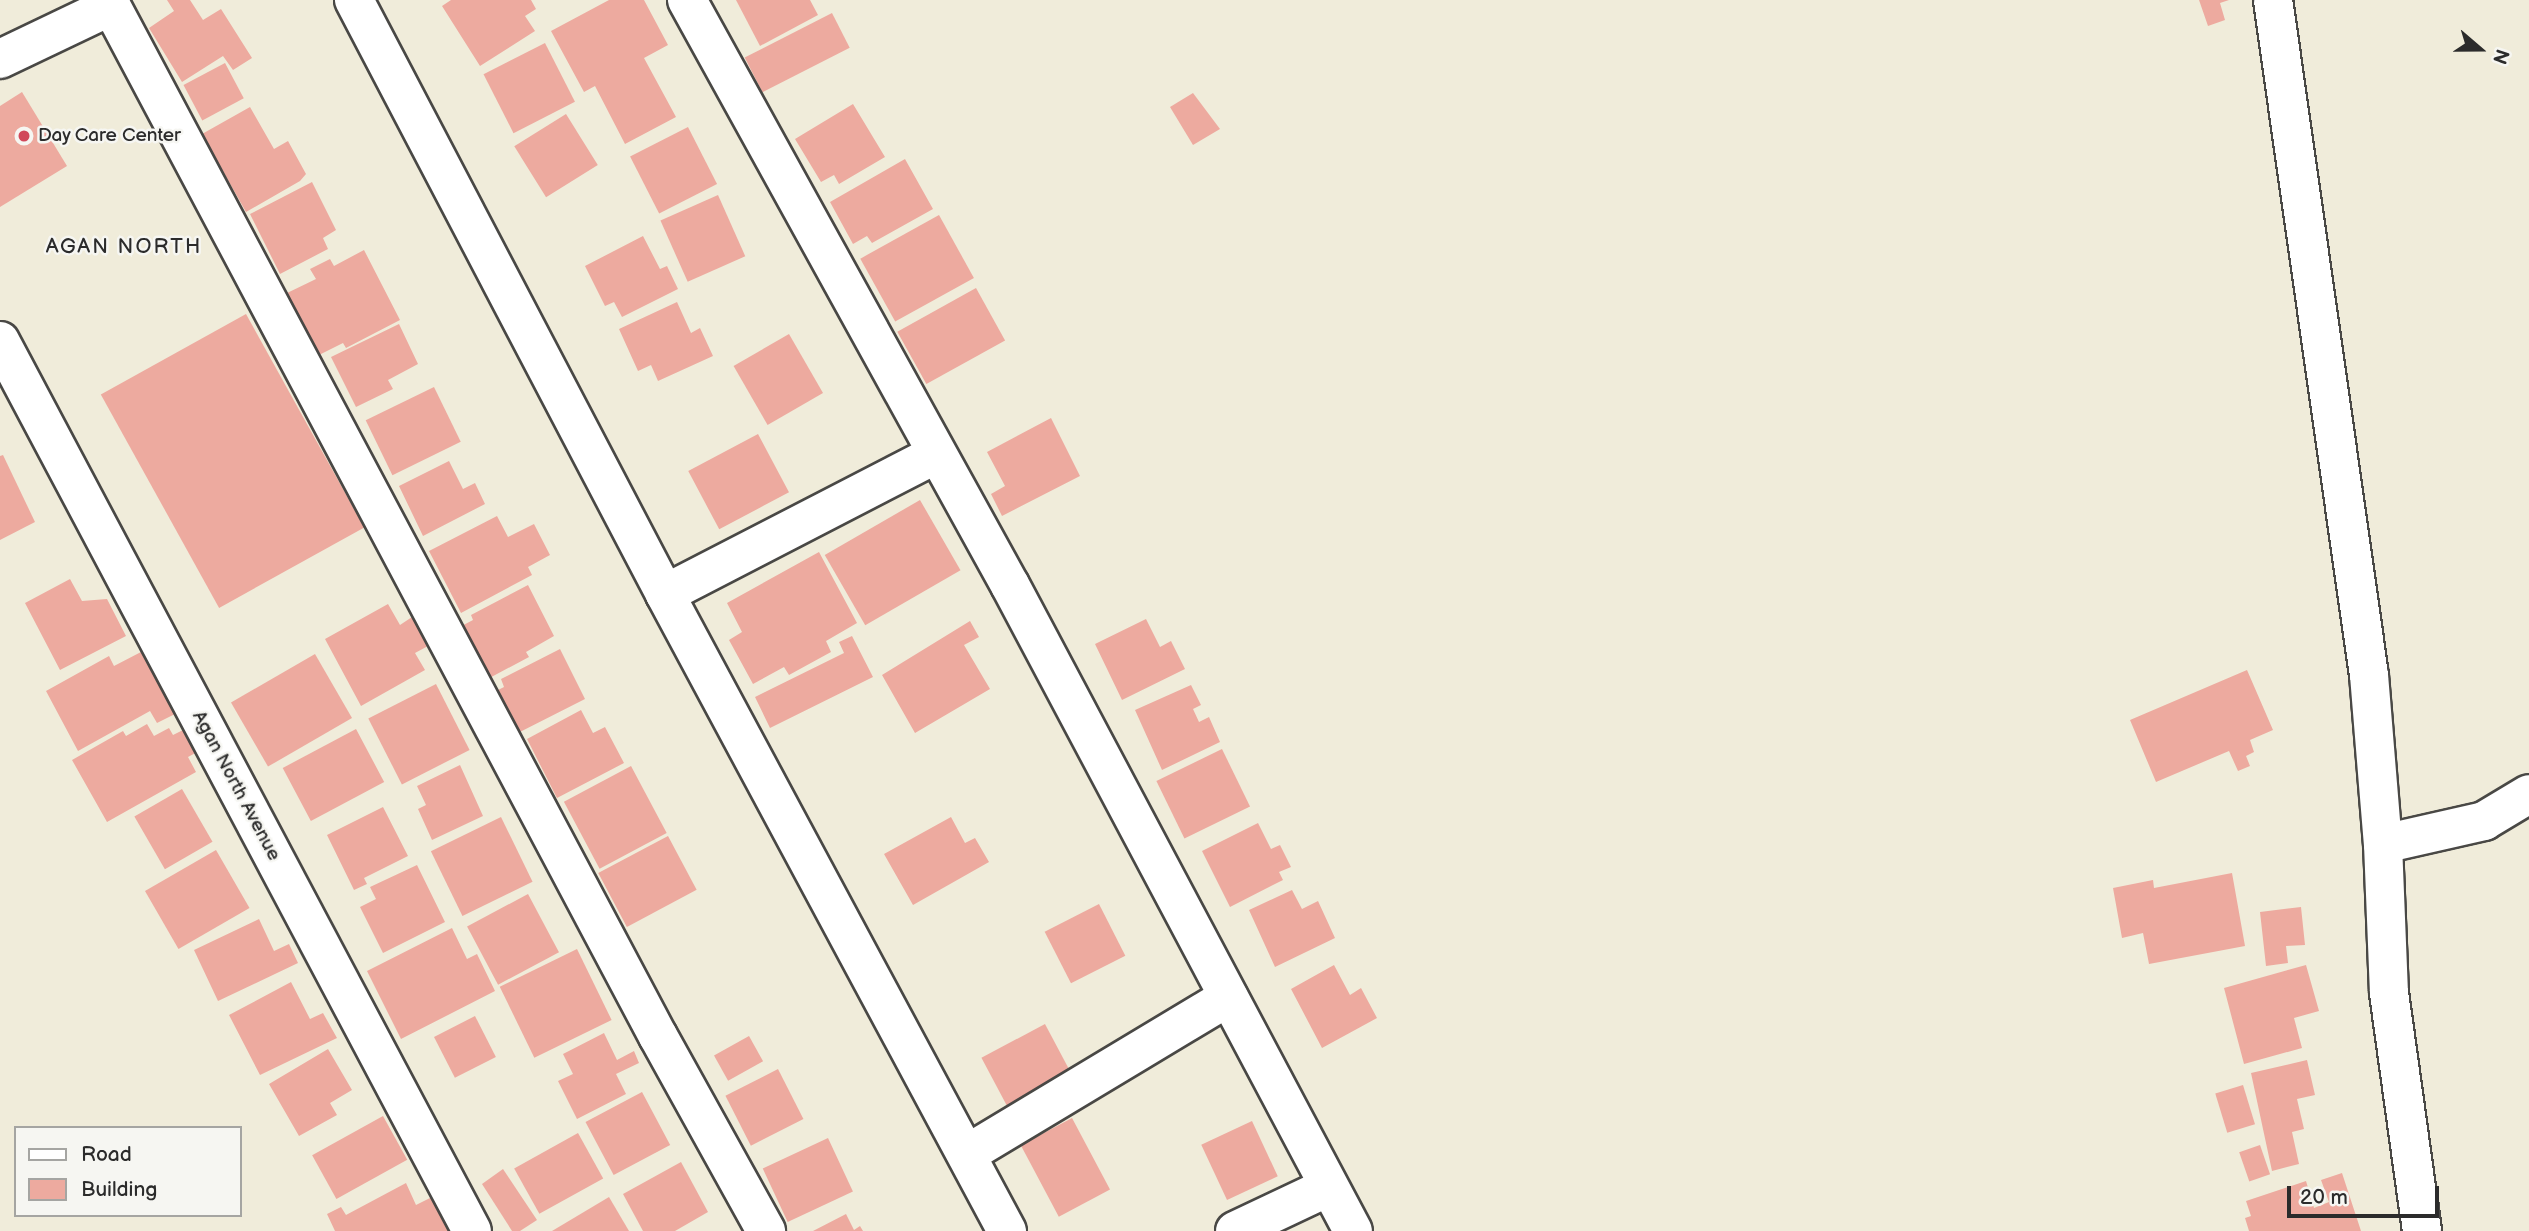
<!DOCTYPE html>
<style>
body{margin:0}
#map{position:relative;width:2529px;height:1231px;overflow:hidden;background:#f0ecda;font-family:"Balsamiq Sans",sans-serif}
div>[style]{position:absolute}
.building>*{inset:0;background:#edaa9f;transform-origin:0 0}
.roads{filter:drop-shadow(2px 0 #494845) drop-shadow(-2px 0 #494845) drop-shadow(0 2px #494845) drop-shadow(0 -2px #494845)}
.minor>*{height:38px;margin:-19px;padding:0 19px;transform-origin:19px;border-radius:19px;background:#fff}
.dots>*{width:19px;height:19px;translate:-50% -50%;box-sizing:border-box;border:4px solid #f6f6f2;border-radius:50%}
span{translate:-50% -50%;white-space:nowrap;text-align:center;line-height:1.15;-webkit-text-stroke:5px #f6f6f2;paint-order:stroke}
.poi-label{font-size:19px;color:#2b2b2b}
.left{translate:0 -50%;text-align:left}
.street-label{font-size:19px;color:#2b2b2b}
.neighbourhood-label{font-size:21px;color:#2b2b2b;letter-spacing:2px}
.legend{position:absolute;left:14px;top:1126px;width:228px;height:91px;box-sizing:border-box;background:#f6f6f2;border:2px solid #a5a5a2;margin:0;padding:9px 12px;list-style:none;font-size:21px;color:#2b2b2b}
.legend li{display:flex;align-items:center;gap:14px;height:35px}
.legend b{width:35px;border:2px solid #a5a5a2}
.north{position:absolute;left:2445px;top:14px;width:70px;height:70px;-webkit-text-stroke:5px #f6f6f2;paint-order:stroke;rotate:110deg;font-size:19px;font-weight:700;line-height:28px;text-align:center;color:#2b2b2b}
.north::after{content:'';display:block;margin:auto;width:24px;height:32px;background:#2b2b2b;clip-path:polygon(50% 0,100% 100%,50% 72%,0 100%)}
.scale{position:absolute;left:2287px;top:1186px;width:152px;height:32px;box-sizing:border-box;border:4px solid #2b2b2b;border-top:0;padding-left:9px;font-size:21px;line-height:24px;white-space:nowrap;color:#2b2b2b;-webkit-text-stroke:5px #f6f6f2;paint-order:stroke}
</style>
<div id="map">
<div class="building">
<i style="clip-path:polygon(167px 0,190px 0,203px 20px,221px 9px,252px 58px,233px 70px,223px 56px,182px 82px,149px 28px,174px 11px)"></i>
<i style="clip-path:polygon(451px 0,531px 0,536px 9px,525px 16px,535px 31px,480px 66px,442px 6px)"></i>
<i style="clip-path:polygon(609px 0,644px 0,668px 45px,644px 58px,676px 117px,625px 144px,595px 86px,584px 92px,551px 31px)"></i>
<i style="clip-path:polygon(736px 0,810px 0,818px 15px,760px 46px)"></i>
<i style="clip-path:polygon(2199px 0,2229px 0,2220px 3px,2225px 20px,2208px 26px)"></i>
<i style="left:832px;top:13px;width:39px;height:98px;rotate:63deg"></i>
<i style="left:545px;top:43px;width:66px;height:69px;rotate:63deg"></i>
<i style="left:225px;top:63px;width:40px;height:47px;rotate:62deg"></i>
<i style="clip-path:polygon(22px 92px,67px 166px,0 207px,0 106px)"></i>
<i style="clip-path:polygon(1193px 93px,1220px 129px,1193px 145px,1170px 107px)"></i>
<i style="clip-path:polygon(853px 104px,885px 157px,839px 184px,834px 175px,821px 182px,795px 139px)"></i>
<i style="clip-path:polygon(250px 107px,274px 149px,288px 141px,306px 174px,300px 181px,246px 212px,202px 134px)"></i>
<i style="left:566px;top:114px;width:60px;height:61px;rotate:58deg"></i>
<i style="left:688px;top:127px;width:64px;height:65px;rotate:63deg"></i>
<i style="clip-path:polygon(905px 159px,933px 209px,872px 243px,867px 236px,853px 244px,830px 202px)"></i>
<i style="clip-path:polygon(312px 182px,336px 230px,323px 238px,328px 249px,280px 274px,250px 214px)"></i>
<i style="left:718px;top:195px;width:67px;height:63px;rotate:66deg"></i>
<i style="left:939px;top:215px;width:72px;height:90px;rotate:61deg"></i>
<i style="clip-path:polygon(643px 236px,660px 269px,667px 266px,678px 289px,622px 317px,614px 302px,605px 306px,585px 266px)"></i>
<i style="clip-path:polygon(364px 250px,400px 320px,346px 348px,343px 343px,317px 356px,285px 294px,316px 279px,310px 269px,330px 259px,334px 266px)"></i>
<i style="left:976px;top:288px;width:60px;height:90px;rotate:61deg"></i>
<i style="clip-path:polygon(677px 302px,691px 333px,700px 328px,713px 356px,658px 381px,651px 365px,638px 371px,619px 329px)"></i>
<i style="left:246px;top:314px;width:244px;height:166px;rotate:61deg"></i>
<i style="clip-path:polygon(399px 324px,418px 364px,388px 380px,393px 389px,356px 407px,331px 357px)"></i>
<i style="left:789px;top:334px;width:68px;height:64px;rotate:60deg"></i>
<i style="left:434px;top:387px;width:61px;height:76px;rotate:64deg"></i>
<i style="clip-path:polygon(1051px 418px,1080px 476px,1002px 516px,991px 494px,1005px 486px,987px 452px)"></i>
<i style="left:758px;top:434px;width:66px;height:79px;rotate:62deg"></i>
<i style="clip-path:polygon(3px 455px,35px 522px,0 540px,0 456px)"></i>
<i style="clip-path:polygon(449px 461px,463px 489px,475px 483px,485px 504px,423px 536px,399px 486px)"></i>
<i style="left:920px;top:500px;width:81px;height:110px;rotate:60deg"></i>
<i style="clip-path:polygon(497px 516px,508px 537px,534px 524px,550px 555px,528px 567px,532px 575px,461px 613px,429px 551px)"></i>
<i style="clip-path:polygon(819px 552px,857px 623px,826px 641px,831px 652px,789px 675px,784px 667px,753px 684px,729px 640px,742px 632px,727px 603px)"></i>
<i style="clip-path:polygon(70px 579px,82px 601px,107px 599px,126px 636px,60px 670px,25px 603px)"></i>
<i style="clip-path:polygon(528px 585px,554px 636px,526px 652px,529px 657px,482px 682px,454px 630px,473px 620px,471px 615px)"></i>
<i style="clip-path:polygon(388px 604px,400px 625px,412px 617px,428px 646px,415px 653px,425px 670px,361px 706px,325px 639px)"></i>
<i style="clip-path:polygon(1146px 619px,1160px 647px,1171px 641px,1185px 669px,1122px 700px,1095px 644px)"></i>
<i style="clip-path:polygon(970px 621px,979px 637px,964px 645px,990px 689px,915px 733px,882px 675px)"></i>
<i style="clip-path:polygon(852px 636px,873px 677px,770px 728px,755px 697px,844px 653px,839px 642px)"></i>
<i style="clip-path:polygon(560px 649px,585px 699px,510px 737px,490px 694px,504px 687px,501px 679px)"></i>
<i style="clip-path:polygon(141px 652px,175px 714px,157px 723px,150px 711px,78px 751px,46px 691px,109px 656px,114px 666px)"></i>
<i style="left:315px;top:654px;width:74px;height:97px;rotate:60deg"></i>
<i style="clip-path:polygon(2247px 670px,2273px 730px,2250px 740px,2254px 752px,2246px 756px,2250px 766px,2238px 771px,2229px 751px,2156px 782px,2130px 720px)"></i>
<i style="left:436px;top:684px;width:74px;height:76px;rotate:63deg"></i>
<i style="clip-path:polygon(1191px 685px,1201px 705px,1193px 709px,1199px 722px,1209px 717px,1220px 742px,1162px 770px,1135px 710px)"></i>
<i style="clip-path:polygon(581px 710px,593px 733px,605px 727px,624px 763px,557px 798px,527px 739px)"></i>
<i style="clip-path:polygon(147px 724px,154px 736px,169px 728px,173px 735px,187px 728px,199px 751px,188px 757px,196px 772px,107px 822px,72px 760px,123px 731px,126px 736px)"></i>
<i style="left:356px;top:729px;width:60px;height:83px;rotate:62deg"></i>
<i style="left:1222px;top:749px;width:64px;height:73px;rotate:64deg"></i>
<i style="clip-path:polygon(460px 765px,483px 816px,432px 840px,418px 809px,426px 805px,417px 786px)"></i>
<i style="left:631px;top:766px;width:76px;height:76px;rotate:62deg"></i>
<i style="left:182px;top:789px;width:61px;height:55px;rotate:60deg"></i>
<i style="clip-path:polygon(383px 807px,408px 856px,364px 878px,367px 884px,354px 890px,327px 835px)"></i>
<i style="left:501px;top:817px;width:72px;height:78px;rotate:64deg"></i>
<i style="clip-path:polygon(951px 817px,965px 843px,975px 838px,989px 862px,913px 905px,884px 854px)"></i>
<i style="clip-path:polygon(1258px 823px,1271px 849px,1280px 845px,1291px 867px,1279px 872px,1283px 880px,1230px 907px,1202px 851px)"></i>
<i style="left:668px;top:836px;width:61px;height:79px;rotate:62deg"></i>
<i style="left:216px;top:850px;width:67px;height:82px;rotate:60deg"></i>
<i style="clip-path:polygon(417px 865px,445px 922px,383px 953px,360px 907px,376px 899px,370px 887px)"></i>
<i style="clip-path:polygon(2232px 873px,2245px 946px,2149px 964px,2143px 933px,2122px 938px,2113px 888px,2153px 880px,2154px 888px)"></i>
<i style="clip-path:polygon(1292px 890px,1302px 909px,1318px 901px,1335px 938px,1275px 967px,1249px 910px)"></i>
<i style="left:528px;top:894px;width:66px;height:69px;rotate:62deg"></i>
<i style="left:1099px;top:904px;width:58px;height:61px;rotate:63deg"></i>
<i style="clip-path:polygon(2301px 907px,2305px 945px,2286px 946px,2288px 963px,2266px 966px,2260px 912px)"></i>
<i style="clip-path:polygon(259px 919px,274px 951px,289px 944px,298px 963px,218px 1001px,194px 950px)"></i>
<i style="clip-path:polygon(452px 928px,467px 959px,477px 954px,495px 991px,401px 1039px,367px 971px)"></i>
<i style="left:577px;top:949px;width:79px;height:86px;rotate:64deg"></i>
<i style="clip-path:polygon(1334px 965px,1350px 995px,1361px 988px,1377px 1018px,1322px 1048px,1291px 989px)"></i>
<i style="clip-path:polygon(2306px 965px,2319px 1011px,2294px 1018px,2302px 1048px,2244px 1064px,2224px 988px)"></i>
<i style="clip-path:polygon(291px 982px,310px 1019px,323px 1013px,337px 1038px,260px 1075px,229px 1015px)"></i>
<i style="left:475px;top:1016px;width:46px;height:46px;rotate:63deg"></i>
<i style="left:1045px;top:1024px;width:58px;height:72px;rotate:62deg"></i>
<i style="clip-path:polygon(604px 1033px,617px 1060px,634px 1051px,639px 1063px,616px 1074px,626px 1094px,577px 1119px,558px 1081px,573px 1074px,563px 1054px)"></i>
<i style="left:749px;top:1036px;width:29px;height:40px;rotate:61deg"></i>
<i style="clip-path:polygon(328px 1049px,352px 1090px,330px 1103px,337px 1115px,299px 1136px,269px 1084px)"></i>
<i style="clip-path:polygon(2307px 1060px,2315px 1095px,2297px 1099px,2304px 1129px,2292px 1132px,2299px 1164px,2272px 1171px,2251px 1073px)"></i>
<i style="left:778px;top:1069px;width:56px;height:59px;rotate:63deg"></i>
<i style="left:2243px;top:1085px;width:41px;height:29px;rotate:73deg"></i>
<i style="left:642px;top:1092px;width:60px;height:64px;rotate:62deg"></i>
<i style="left:383px;top:1116px;width:50px;height:81px;rotate:61deg"></i>
<i style="left:1072px;top:1118px;width:81px;height:58px;rotate:62deg"></i>
<i style="left:1252px;top:1121px;width:61px;height:56px;rotate:65deg"></i>
<i style="left:578px;top:1133px;width:52px;height:73px;rotate:61deg"></i>
<i style="left:828px;top:1138px;width:59px;height:72px;rotate:65deg"></i>
<i style="left:2260px;top:1145px;width:31px;height:22px;rotate:71deg"></i>
<i style="clip-path:polygon(681px 1162px,708px 1212px,675px 1231px,643px 1231px,623px 1194px)"></i>
<i style="clip-path:polygon(503px 1169px,537px 1220px,520px 1231px,512px 1231px,482px 1184px)"></i>
<i style="clip-path:polygon(2342px 1173px,2361px 1231px,2249px 1231px,2245px 1218px,2251px 1216px,2246px 1201px,2306px 1181px,2314px 1208px,2329px 1202px,2321px 1180px)"></i>
<i style="clip-path:polygon(406px 1183px,416px 1205px,434px 1196px,452px 1231px,335px 1231px,327px 1214px,341px 1207px,346px 1215px)"></i>
<i style="clip-path:polygon(609px 1197px,629px 1231px,552px 1231px)"></i>
<i style="clip-path:polygon(846px 1214px,854px 1230px,860px 1226px,863px 1231px,813px 1231px)"></i>
</div>
<div class="roads">
<div class="minor">
<i style="left:108px;top:0;width:1173px;rotate:62.04deg"></i>
<i style="left:658px;top:1036px;width:223px;rotate:61deg"></i>
<i style="left:354px;top:0;width:670px;rotate:62.36deg"></i>
<i style="left:665px;top:594px;width:723px;rotate:61.77deg"></i>
<i style="left:687px;top:0;width:668px;rotate:61.1deg"></i>
<i style="left:1010px;top:585px;width:731px;rotate:62.03deg"></i>
<i style="left:2273px;top:0;width:682px;rotate:81.91deg"></i>
<i style="left:2369px;top:675px;width:170px;rotate:85.3deg"></i>
<i style="left:2383px;top:844px;width:149px;rotate:87.7deg"></i>
<i style="left:2389px;top:993px;width:240px;rotate:82.1deg"></i>
<i style="left:0;top:59px;width:123px;rotate:-25.5deg"></i>
<i style="left:0;top:341px;width:1007px;rotate:62.06deg"></i>
<i style="left:665px;top:594px;width:305px;rotate:-27.3deg"></i>
<i style="left:2383px;top:844px;width:104px;rotate:-12.8deg"></i>
<i style="left:2484px;top:821px;width:52px;rotate:-31deg"></i>
<i style="left:967px;top:1154px;width:305px;rotate:-31deg"></i>
<i style="left:1235px;top:1231px;width:103px;rotate:-25.3deg"></i>
</div>
</div>
<div class="dots">
<i style="left:24px;top:136px;background:#d1495b"></i>
</div>
<div class="poi-label">
<span class="left" style="left:38px;top:136px">Day Care Center</span>
</div>
<div class="street-label">
<span style="left:236px;top:786px;rotate:62deg">Agan North Avenue</span>
</div>
<div class="neighbourhood-label">
<span style="left:124px;top:247px">AGAN NORTH</span>
</div>
<ul class="legend">
<li><b style="height:9px;background:#fff"></b>Road</li>
<li><b style="height:19px;background:#edaa9f"></b>Building</li>
</ul>
<div class="north">N</div>
<div class="scale">20 m</div>
</div>
